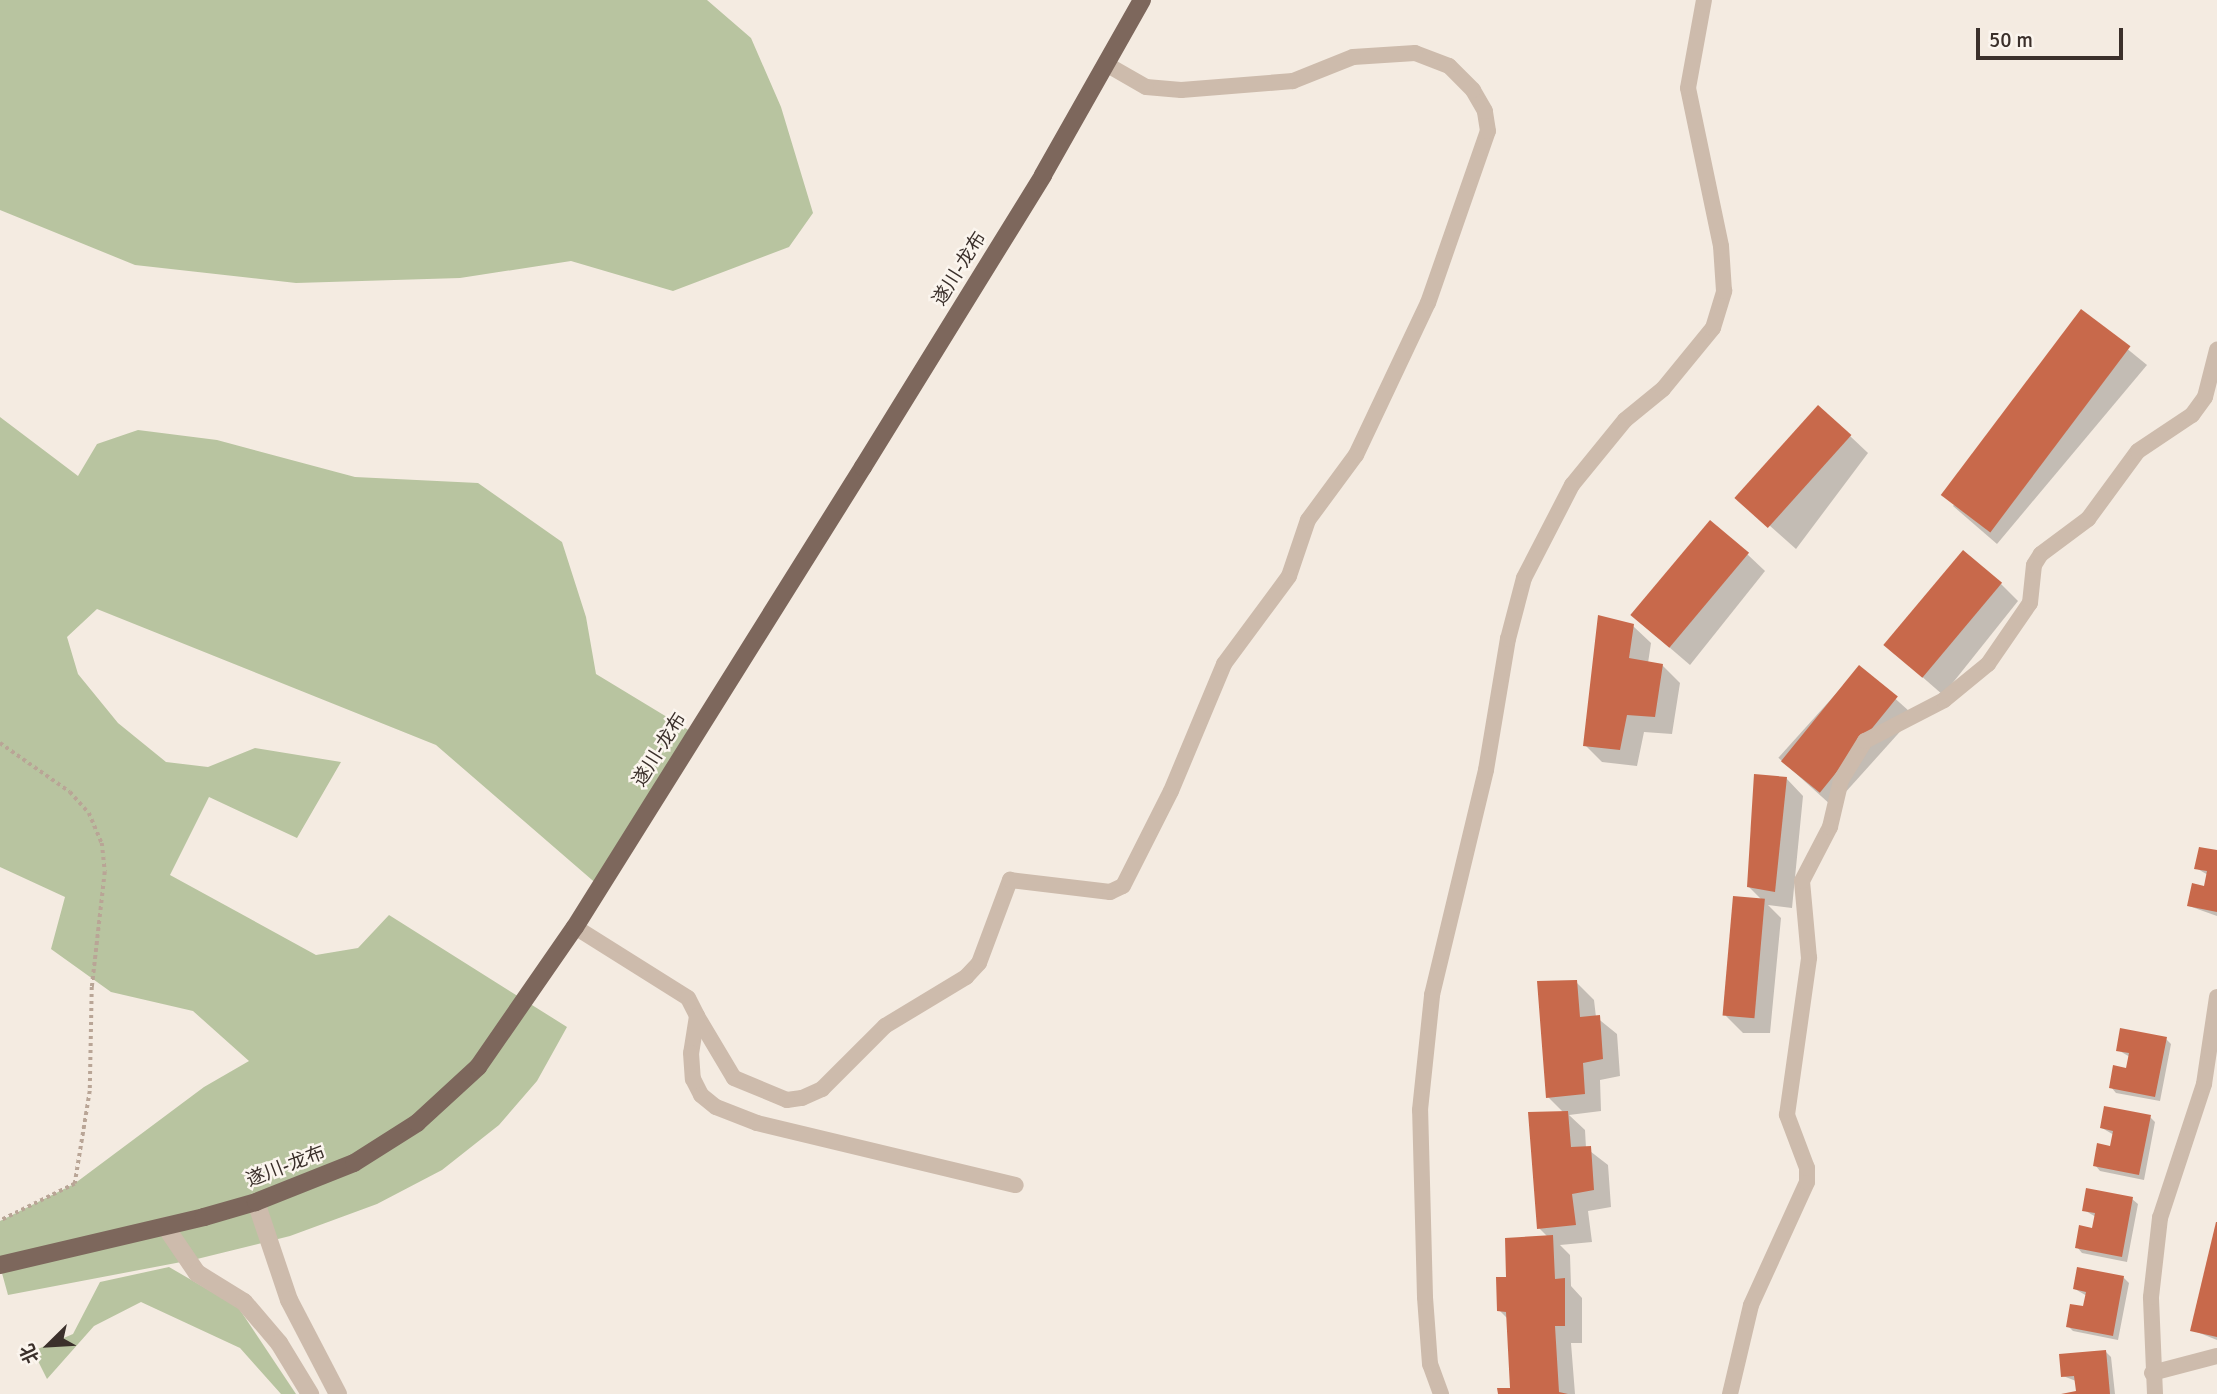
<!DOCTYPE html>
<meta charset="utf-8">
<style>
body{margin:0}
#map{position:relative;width:2217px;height:1394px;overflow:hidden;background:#f4ebe1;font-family:Signika,"Noto Sans SC",sans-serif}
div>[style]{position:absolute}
.green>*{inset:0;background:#b8c4a0}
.shadow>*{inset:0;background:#0003;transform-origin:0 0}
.building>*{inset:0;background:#c8694b;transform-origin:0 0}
.path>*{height:3.5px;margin-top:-1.75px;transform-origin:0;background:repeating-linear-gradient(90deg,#b9a596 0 3.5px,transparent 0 7px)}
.minor>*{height:16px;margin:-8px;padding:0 8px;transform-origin:8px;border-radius:8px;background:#cdbbac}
.tertiary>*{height:18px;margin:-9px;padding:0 9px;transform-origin:9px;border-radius:9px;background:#cdbbac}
.primary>*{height:18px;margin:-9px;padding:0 9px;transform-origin:9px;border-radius:9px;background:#7d675c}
span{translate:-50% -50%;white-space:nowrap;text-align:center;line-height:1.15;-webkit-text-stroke:5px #fbf5ee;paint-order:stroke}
.street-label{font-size:19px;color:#3b302b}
.north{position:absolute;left:14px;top:1310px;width:70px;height:70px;-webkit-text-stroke:5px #fbf5ee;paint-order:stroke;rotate:246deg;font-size:19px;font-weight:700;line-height:28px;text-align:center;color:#3b302b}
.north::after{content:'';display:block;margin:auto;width:24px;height:32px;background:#3b302b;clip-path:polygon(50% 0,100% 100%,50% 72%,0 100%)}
.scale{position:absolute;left:1976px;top:28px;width:147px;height:32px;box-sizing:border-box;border:4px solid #3b302b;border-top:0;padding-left:9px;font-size:21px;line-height:24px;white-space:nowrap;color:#3b302b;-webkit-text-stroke:5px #fbf5ee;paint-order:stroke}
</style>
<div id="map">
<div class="green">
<i style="clip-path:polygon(0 0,707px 0,751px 38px,781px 107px,813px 213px,789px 247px,673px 291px,571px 261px,460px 278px,296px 283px,135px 265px,0 210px)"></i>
<i style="clip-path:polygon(0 417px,78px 476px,97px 444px,138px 430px,217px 440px,355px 477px,478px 483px,562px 542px,586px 617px,596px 674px,695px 734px,599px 886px,436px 745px,97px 609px,67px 637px,78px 674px,118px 723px,166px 762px,208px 767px,255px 748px,341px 762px,297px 838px,209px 797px,170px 875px,316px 955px,358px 948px,389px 915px,567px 1027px,537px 1081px,499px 1125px,442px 1170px,377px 1204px,290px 1236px,197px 1259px,8px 1295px,0 1266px,0 1221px,74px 1184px,204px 1087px,249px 1061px,193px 1011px,111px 992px,51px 949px,65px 897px,0 867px)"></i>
<i style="clip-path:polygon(169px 1267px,238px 1307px,296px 1394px,281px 1394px,240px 1348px,141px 1302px,94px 1326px,47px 1379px,33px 1351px,73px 1334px,100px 1282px)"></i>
</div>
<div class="shadow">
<i style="clip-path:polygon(2082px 312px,2147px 365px,1997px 544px,1953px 506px)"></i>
<i style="clip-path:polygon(1850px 436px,1868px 453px,1796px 549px,1743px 502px)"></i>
<i style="clip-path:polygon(1747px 554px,1765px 571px,1690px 665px,1634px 617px)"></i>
<i style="clip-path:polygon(2001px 584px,2018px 601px,1943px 695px,1888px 647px)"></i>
<i style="clip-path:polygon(1633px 626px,1651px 643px,1648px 663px,1662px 665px,1680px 683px,1672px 734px,1644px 732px,1637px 766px,1602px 762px,1585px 745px)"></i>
<i style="left:1860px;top:667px;width:73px;height:122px;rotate:42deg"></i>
<i style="clip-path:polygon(1786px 778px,1803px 796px,1792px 908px,1768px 905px,1781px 918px,1770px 1033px,1743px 1033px,1726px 1016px,1762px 900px,1749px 887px)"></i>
<i style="clip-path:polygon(2217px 852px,2217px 916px,2189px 906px,2206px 888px,2208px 875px,2196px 868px)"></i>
<i style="clip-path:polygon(1576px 982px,1594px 1000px,1596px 1017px,1617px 1034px,1620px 1076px,1600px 1080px,1601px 1111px,1569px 1115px,1585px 1130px,1586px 1148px,1608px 1165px,1611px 1207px,1588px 1211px,1592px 1242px,1560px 1245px,1570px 1255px,1571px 1286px,1582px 1298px,1582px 1343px,1571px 1343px,1575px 1394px,1499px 1394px,1512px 1390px,1508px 1319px,1499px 1310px,1508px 1278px,1548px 1237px,1539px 1228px,1564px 1113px,1548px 1097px)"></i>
<i style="clip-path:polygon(2166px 1039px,2171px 1044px,2160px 1101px,2116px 1093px,2111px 1087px,2127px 1070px,2130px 1057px,2118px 1050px)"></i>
<i style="clip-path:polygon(2150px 1117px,2155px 1122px,2144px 1180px,2100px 1171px,2095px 1165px,2111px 1148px,2114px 1135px,2102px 1128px)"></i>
<i style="clip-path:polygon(2132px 1199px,2138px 1204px,2127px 1262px,2082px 1253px,2077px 1247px,2094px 1230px,2096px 1217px,2084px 1210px)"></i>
<i style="clip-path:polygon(2217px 1225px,2217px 1340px,2192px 1330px)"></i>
<i style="clip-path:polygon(2123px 1277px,2129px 1283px,2118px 1340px,2073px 1331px,2068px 1326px,2085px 1308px,2087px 1296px,2075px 1289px)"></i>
<i style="clip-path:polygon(2106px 1352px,2111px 1357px,2115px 1394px,2065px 1394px,2078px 1392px,2076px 1381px,2063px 1376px)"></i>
</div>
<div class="building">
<i style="left:2081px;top:309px;width:62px;height:233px;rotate:37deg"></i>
<i style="left:1818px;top:405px;width:45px;height:125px;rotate:42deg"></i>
<i style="left:1710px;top:520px;width:51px;height:124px;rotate:40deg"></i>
<i style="left:1963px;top:550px;width:51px;height:124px;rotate:40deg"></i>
<i style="clip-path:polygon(1598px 615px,1634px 624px,1629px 658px,1663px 664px,1655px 717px,1627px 715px,1620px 750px,1583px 746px)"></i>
<i style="left:1859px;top:665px;width:50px;height:124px;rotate:39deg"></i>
<i style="clip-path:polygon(1754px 774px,1787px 777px,1775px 892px,1747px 887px)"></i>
<i style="clip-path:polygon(2199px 847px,2217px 850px,2217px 912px,2187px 906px,2192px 883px,2204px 886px,2207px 871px,2194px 869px)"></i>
<i style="left:1733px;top:896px;width:32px;height:120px;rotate:5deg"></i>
<i style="clip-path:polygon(1577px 980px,1580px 1017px,1600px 1015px,1603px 1059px,1583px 1063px,1585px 1094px,1546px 1098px,1537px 981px)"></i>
<i style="clip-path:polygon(2120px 1028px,2167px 1037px,2155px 1097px,2109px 1088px,2113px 1065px,2126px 1068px,2129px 1053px,2116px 1051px)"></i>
<i style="clip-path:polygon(2104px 1106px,2151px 1115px,2139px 1175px,2093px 1166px,2097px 1143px,2110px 1146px,2113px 1131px,2100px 1128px)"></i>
<i style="clip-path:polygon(1568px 1111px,1571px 1147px,1591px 1146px,1594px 1190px,1572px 1194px,1576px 1225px,1537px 1229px,1528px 1112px)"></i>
<i style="clip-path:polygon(2086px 1188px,2133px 1197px,2122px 1257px,2075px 1248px,2079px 1225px,2092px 1228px,2095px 1213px,2082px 1211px)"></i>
<i style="clip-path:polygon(2216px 1222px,2217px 1222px,2217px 1337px,2190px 1331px)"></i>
<i style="clip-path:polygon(1553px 1235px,1555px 1279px,1565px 1278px,1565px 1326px,1555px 1326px,1559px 1392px,1568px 1394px,1498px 1394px,1497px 1388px,1510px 1388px,1506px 1312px,1497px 1311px,1496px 1277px,1506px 1277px,1505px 1238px)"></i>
<i style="clip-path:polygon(2077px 1267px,2124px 1276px,2113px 1336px,2066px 1327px,2070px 1304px,2083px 1306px,2086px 1292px,2073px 1289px)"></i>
<i style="clip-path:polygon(2106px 1350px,2110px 1394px,2061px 1394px,2076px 1391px,2074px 1376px,2061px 1377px,2059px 1354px)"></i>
</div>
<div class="path">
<i style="left:0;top:743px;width:85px;rotate:35deg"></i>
<i style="left:70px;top:792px;width:28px;rotate:48deg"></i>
<i style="left:89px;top:813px;width:33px;rotate:67deg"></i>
<i style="left:102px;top:843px;width:29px;rotate:84deg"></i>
<i style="left:105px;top:872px;width:116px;rotate:96.4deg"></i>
<i style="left:92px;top:987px;width:104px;rotate:91.1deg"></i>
<i style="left:90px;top:1091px;width:94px;rotate:99.2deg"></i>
<i style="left:75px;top:1184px;width:84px;rotate:153.7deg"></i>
</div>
<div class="minor">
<i style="left:575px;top:927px;width:133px;rotate:32.1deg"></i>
<i style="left:688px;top:998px;width:20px;rotate:63deg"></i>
<i style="left:697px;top:1016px;width:37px;rotate:99deg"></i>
<i style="left:691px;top:1053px;width:26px;rotate:86deg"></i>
<i style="left:693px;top:1079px;width:18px;rotate:63deg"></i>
<i style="left:701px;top:1095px;width:19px;rotate:39deg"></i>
<i style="left:716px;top:1107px;width:44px;rotate:21.3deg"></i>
<i style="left:757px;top:1123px;width:266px;rotate:13.5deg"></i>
<i style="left:697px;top:1016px;width:72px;rotate:59.2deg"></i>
<i style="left:734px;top:1078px;width:57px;rotate:22.5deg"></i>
<i style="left:787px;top:1100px;width:15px;rotate:-8deg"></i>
<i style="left:802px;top:1098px;width:22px;rotate:-24deg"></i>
<i style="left:822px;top:1089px;width:89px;rotate:-45deg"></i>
<i style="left:885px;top:1026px;width:95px;rotate:-31.2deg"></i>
<i style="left:966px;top:977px;width:19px;rotate:-47deg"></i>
<i style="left:979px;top:963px;width:89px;rotate:-69.5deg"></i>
<i style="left:1010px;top:880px;width:101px;rotate:6.8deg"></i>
<i style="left:1110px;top:892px;width:14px;rotate:-25deg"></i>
<i style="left:1123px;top:886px;width:106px;rotate:-63.2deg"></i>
<i style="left:1171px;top:791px;width:138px;rotate:-67.3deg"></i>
<i style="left:1224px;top:664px;width:109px;rotate:-53.5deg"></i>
<i style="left:1289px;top:576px;width:59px;rotate:-71.3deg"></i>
<i style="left:1308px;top:520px;width:81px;rotate:-53.6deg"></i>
<i style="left:1356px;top:455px;width:168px;rotate:-64.7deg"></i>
<i style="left:1428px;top:303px;width:182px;rotate:-70.8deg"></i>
<i style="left:1488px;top:131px;width:20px;rotate:-99deg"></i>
<i style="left:1485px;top:111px;width:24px;rotate:-120deg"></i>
<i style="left:1473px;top:90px;width:34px;rotate:-135deg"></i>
<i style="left:1449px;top:66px;width:36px;rotate:-159deg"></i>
<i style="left:1415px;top:53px;width:62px;rotate:176.3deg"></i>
<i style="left:1353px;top:57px;width:65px;rotate:158.2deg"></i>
<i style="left:1293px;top:81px;width:112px;rotate:175.4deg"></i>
<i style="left:1181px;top:90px;width:35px;rotate:-175deg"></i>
<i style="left:1146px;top:87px;width:46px;rotate:-150.1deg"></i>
<i style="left:2152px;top:1373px;width:67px;rotate:-14.7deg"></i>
<i style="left:1441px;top:1394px;width:32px;rotate:-110deg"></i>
<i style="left:1430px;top:1364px;width:67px;rotate:-94.3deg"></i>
<i style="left:1425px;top:1297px;width:187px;rotate:-91.5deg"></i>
<i style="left:1420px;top:1110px;width:116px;rotate:-84deg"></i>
<i style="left:1432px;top:995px;width:231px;rotate:-76.5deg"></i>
<i style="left:1486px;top:770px;width:133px;rotate:-80.5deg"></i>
<i style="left:1508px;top:639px;width:63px;rotate:-75.3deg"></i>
<i style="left:1524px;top:578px;width:105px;rotate:-62.7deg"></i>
<i style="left:1572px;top:485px;width:84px;rotate:-50.8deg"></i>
<i style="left:1625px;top:420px;width:49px;rotate:-39.2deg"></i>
<i style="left:1663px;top:389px;width:79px;rotate:-50.7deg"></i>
<i style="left:1713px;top:328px;width:39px;rotate:-73deg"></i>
<i style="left:1724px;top:291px;width:45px;rotate:-93.8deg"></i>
<i style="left:1721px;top:246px;width:161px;rotate:-101.8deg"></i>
<i style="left:1688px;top:88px;width:89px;rotate:-79.7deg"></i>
<i style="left:1730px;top:1394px;width:91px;rotate:-76.7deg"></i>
<i style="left:1751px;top:1305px;width:135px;rotate:-65.5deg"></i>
<i style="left:1807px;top:1182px;width:14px;rotate:-90deg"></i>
<i style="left:1807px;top:1168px;width:57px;rotate:-110.7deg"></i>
<i style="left:1787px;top:1115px;width:159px;rotate:-82deg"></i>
<i style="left:1809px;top:958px;width:77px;rotate:-95.2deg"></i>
<i style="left:1802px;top:881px;width:61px;rotate:-62.6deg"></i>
<i style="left:1830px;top:827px;width:48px;rotate:-76.8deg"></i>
<i style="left:1841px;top:780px;width:46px;rotate:-58.4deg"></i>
<i style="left:1865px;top:741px;width:89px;rotate:-27.4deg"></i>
<i style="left:1944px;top:700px;width:57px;rotate:-39.3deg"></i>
<i style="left:1988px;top:664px;width:74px;rotate:-55.5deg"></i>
<i style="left:2030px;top:603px;width:38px;rotate:-84deg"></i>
<i style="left:2034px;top:565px;width:13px;rotate:-58deg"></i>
<i style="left:2041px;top:554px;width:59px;rotate:-36.7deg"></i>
<i style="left:2088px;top:519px;width:84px;rotate:-53.7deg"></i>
<i style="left:2138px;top:451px;width:65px;rotate:-33.7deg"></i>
<i style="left:2192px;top:415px;width:22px;rotate:-54deg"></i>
<i style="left:2205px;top:397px;width:49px;rotate:-75.7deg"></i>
<i style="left:2155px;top:1394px;width:97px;rotate:-92.4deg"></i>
<i style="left:2151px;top:1297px;width:80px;rotate:-83.5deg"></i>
<i style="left:2160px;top:1218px;width:141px;rotate:-71.8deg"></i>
<i style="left:2204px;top:1084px;width:88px;rotate:-81.5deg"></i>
</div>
<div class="tertiary">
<i style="left:256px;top:1202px;width:103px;rotate:71.4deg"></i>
<i style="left:289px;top:1300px;width:106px;rotate:62.5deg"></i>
<i style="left:165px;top:1226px;width:57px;rotate:55.8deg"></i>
<i style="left:197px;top:1273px;width:55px;rotate:31.7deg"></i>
<i style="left:244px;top:1302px;width:54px;rotate:49.5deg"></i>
<i style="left:279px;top:1343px;width:60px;rotate:58.7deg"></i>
</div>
<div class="primary">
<i style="left:0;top:1265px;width:210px;rotate:-13.2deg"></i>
<i style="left:204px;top:1217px;width:54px;rotate:-16.1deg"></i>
<i style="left:256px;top:1202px;width:105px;rotate:-21.7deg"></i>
<i style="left:354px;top:1163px;width:75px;rotate:-32.4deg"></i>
<i style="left:417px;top:1123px;width:83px;rotate:-42.6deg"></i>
<i style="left:478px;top:1067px;width:170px;rotate:-55.3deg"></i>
<i style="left:575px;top:927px;width:543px;rotate:-57.95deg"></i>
<i style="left:863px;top:467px;width:343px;rotate:-58.3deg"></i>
<i style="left:1043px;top:175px;width:201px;rotate:-60.5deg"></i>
</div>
<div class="street-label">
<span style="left:960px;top:269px;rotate:-58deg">遂川-龙布</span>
<span style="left:660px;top:750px;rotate:-58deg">遂川-龙布</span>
<span style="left:286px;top:1167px;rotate:-21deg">遂川-龙布</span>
</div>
<div class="north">北</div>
<div class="scale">50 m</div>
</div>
